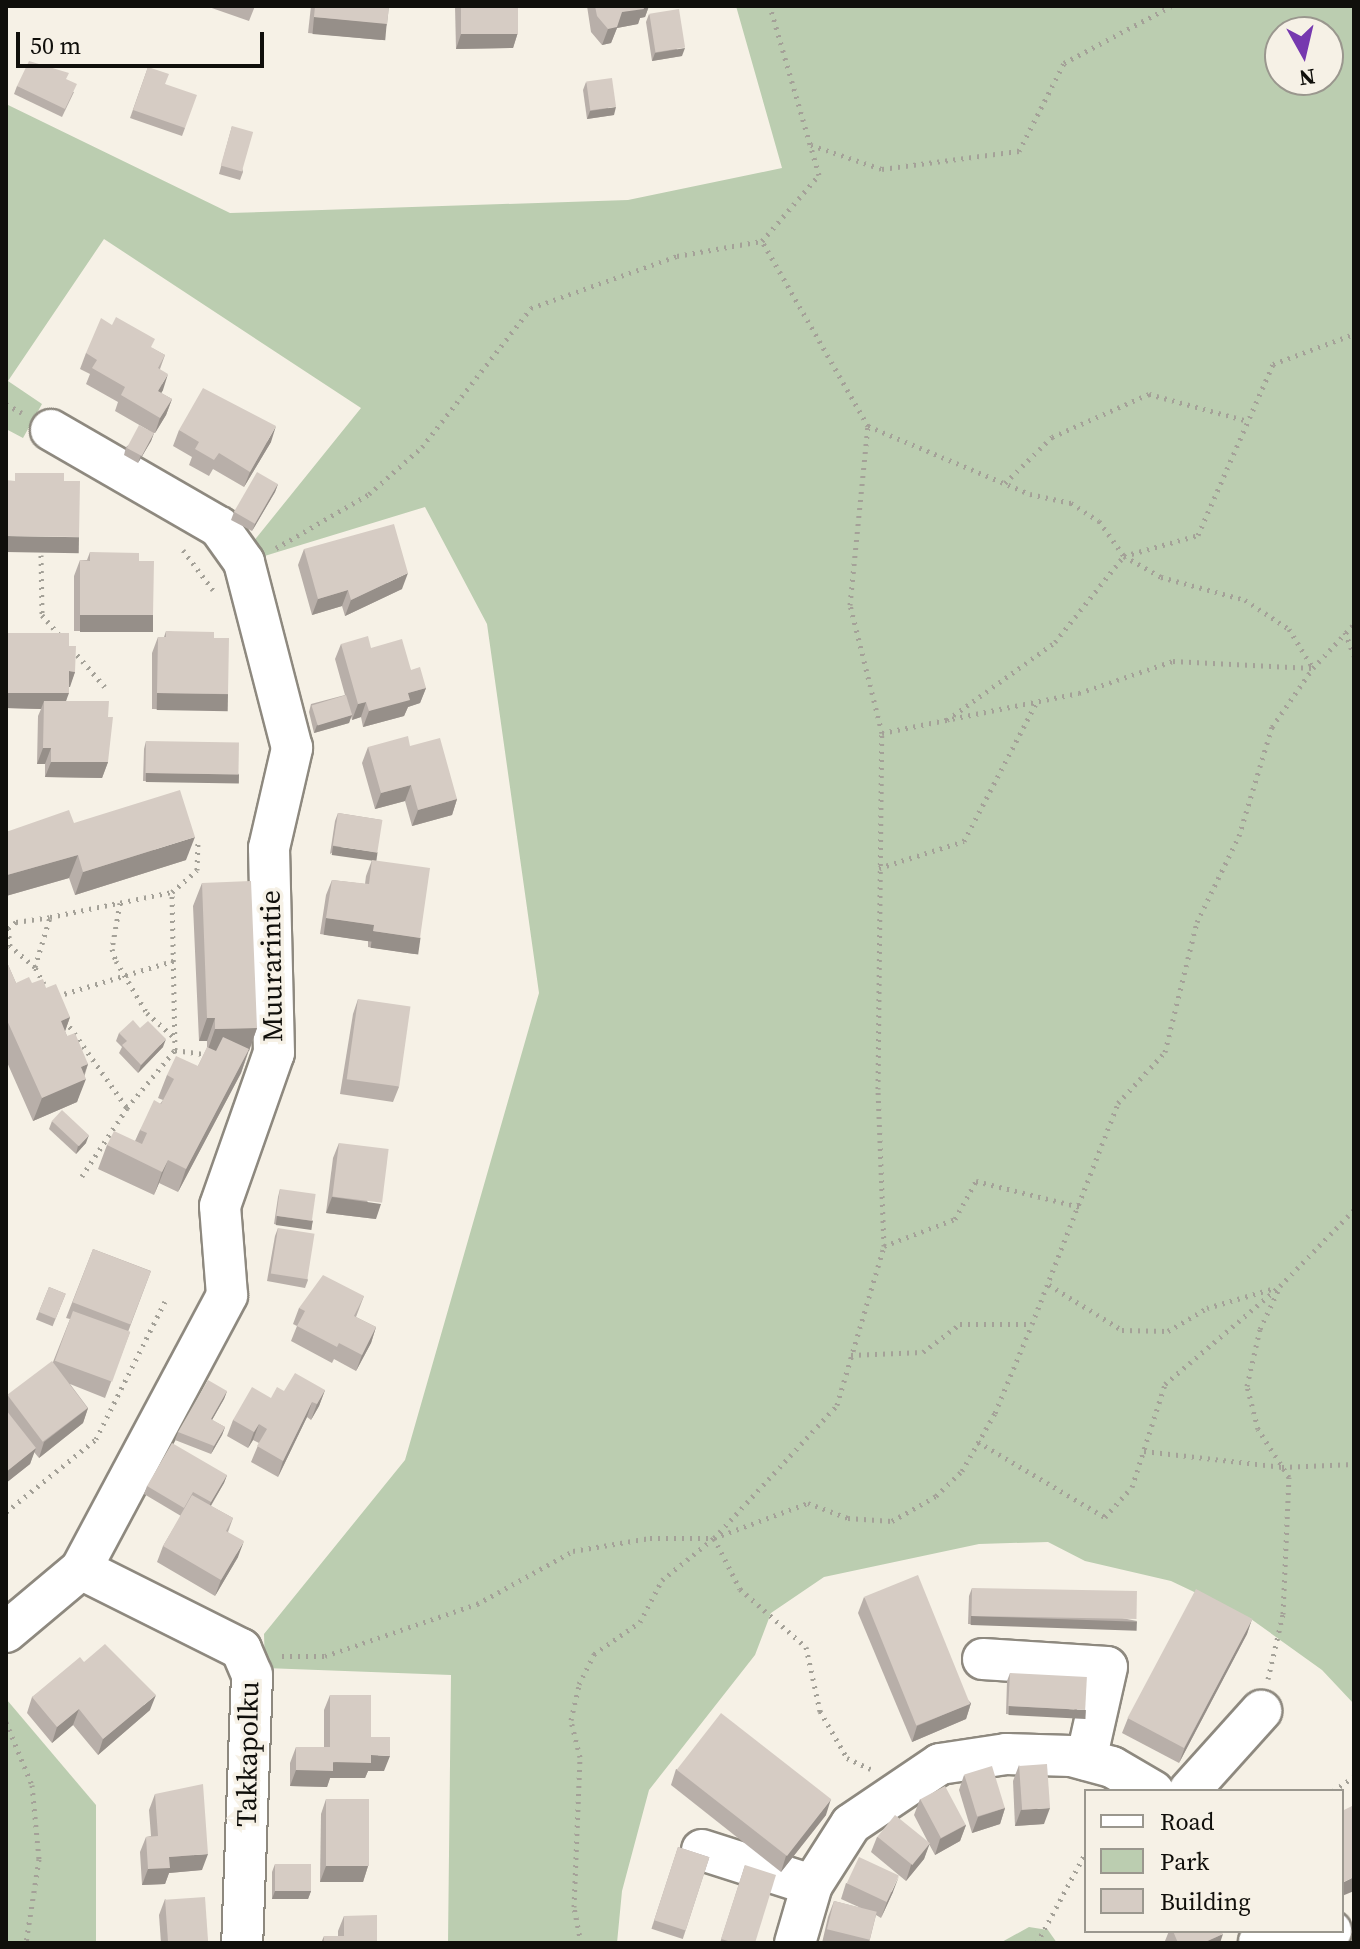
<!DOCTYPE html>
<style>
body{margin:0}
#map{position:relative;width:1360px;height:1949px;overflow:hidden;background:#f6f1e6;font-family:"Source Serif 4",serif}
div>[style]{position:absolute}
.green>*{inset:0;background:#bbcdb0}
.path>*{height:5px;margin-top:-2.5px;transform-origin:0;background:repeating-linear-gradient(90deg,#a4a198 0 2px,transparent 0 8px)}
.roads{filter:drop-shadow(2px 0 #8e897f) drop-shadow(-2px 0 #8e897f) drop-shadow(0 2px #8e897f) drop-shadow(0 -2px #8e897f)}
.minor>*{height:40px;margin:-20px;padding:0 20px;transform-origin:20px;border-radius:20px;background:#fff}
.wall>*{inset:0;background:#b8afa9;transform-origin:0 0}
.shaded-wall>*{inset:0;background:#968f89;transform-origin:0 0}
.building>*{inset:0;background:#d6ccc4;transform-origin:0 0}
span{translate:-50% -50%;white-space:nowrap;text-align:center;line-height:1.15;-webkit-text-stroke:7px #f6f1e6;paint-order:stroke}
.street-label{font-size:28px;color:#100f0b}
.frame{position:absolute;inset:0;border:8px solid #100f0b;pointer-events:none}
.legend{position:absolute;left:1084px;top:1789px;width:260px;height:144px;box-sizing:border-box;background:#f6f1e6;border:2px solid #9a978e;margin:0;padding:10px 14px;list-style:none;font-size:24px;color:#100f0b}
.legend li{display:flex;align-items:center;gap:16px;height:40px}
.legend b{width:40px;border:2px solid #9a978e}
.north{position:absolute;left:1264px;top:16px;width:80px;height:80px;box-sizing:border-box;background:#f6f1e6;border:2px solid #9a978e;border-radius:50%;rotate:172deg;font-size:22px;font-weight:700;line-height:32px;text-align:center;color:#100f0b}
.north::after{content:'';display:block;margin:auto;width:28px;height:36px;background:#7639af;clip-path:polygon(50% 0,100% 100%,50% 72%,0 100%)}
.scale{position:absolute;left:16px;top:32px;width:248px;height:36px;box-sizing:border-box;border:4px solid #100f0b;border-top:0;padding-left:10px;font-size:24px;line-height:28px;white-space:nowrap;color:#100f0b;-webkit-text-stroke:6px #f6f1e6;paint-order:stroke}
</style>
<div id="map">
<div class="green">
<i style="clip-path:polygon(evenodd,736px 6px,1354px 6px,1354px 1704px,1322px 1670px,1251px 1619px,1171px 1581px,1085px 1561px,1048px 1542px,979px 1544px,824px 1577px,771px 1613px,755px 1655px,649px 1790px,622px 1891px,617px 1943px,448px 1943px,451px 1675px,265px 1668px,264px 1634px,405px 1460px,539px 993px,487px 624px,425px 507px,258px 558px,253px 542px,361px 408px,104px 239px,8px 381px,42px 404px,23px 438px,6px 429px,6px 104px,230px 213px,628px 200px,782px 168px,736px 6px,1280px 32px,1328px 32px,1328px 80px,1280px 80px,1280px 32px)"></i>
<i style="clip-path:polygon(7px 1700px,96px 1805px,96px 1943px,6px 1943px)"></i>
<i style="clip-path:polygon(1029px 1927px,1048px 1930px,1057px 1943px,1000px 1943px)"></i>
</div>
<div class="path">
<i style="left:811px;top:145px;width:75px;rotate:18.7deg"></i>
<i style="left:882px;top:169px;width:138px;rotate:-7.5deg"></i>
<i style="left:1019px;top:151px;width:99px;rotate:-62.9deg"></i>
<i style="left:1064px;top:63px;width:121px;rotate:-28deg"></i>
<i style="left:6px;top:404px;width:18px;rotate:29deg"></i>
<i style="left:868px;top:426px;width:176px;rotate:22.8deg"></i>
<i style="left:1030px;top:494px;width:42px;rotate:12.4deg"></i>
<i style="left:1071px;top:503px;width:33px;rotate:33deg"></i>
<i style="left:1099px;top:521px;width:43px;rotate:54.5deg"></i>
<i style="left:1124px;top:556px;width:43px;rotate:29.6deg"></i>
<i style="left:1161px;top:577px;width:87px;rotate:15.3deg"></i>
<i style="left:1245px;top:600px;width:53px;rotate:33.4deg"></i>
<i style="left:1289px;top:629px;width:46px;rotate:58.4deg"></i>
<i style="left:1005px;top:483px;width:66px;rotate:-44.4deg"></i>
<i style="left:1052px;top:437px;width:106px;rotate:-23.9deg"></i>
<i style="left:1149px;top:394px;width:103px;rotate:15.3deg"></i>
<i style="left:276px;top:548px;width:108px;rotate:-30.1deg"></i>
<i style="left:369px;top:494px;width:71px;rotate:-41.6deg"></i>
<i style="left:422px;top:447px;width:177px;rotate:-51.9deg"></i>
<i style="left:531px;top:308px;width:155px;rotate:-19.6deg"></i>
<i style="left:677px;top:256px;width:86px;rotate:-10deg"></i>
<i style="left:762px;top:241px;width:87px;rotate:-49.2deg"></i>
<i style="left:819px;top:175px;width:176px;rotate:-106.2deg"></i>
<i style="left:183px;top:550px;width:50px;rotate:53.1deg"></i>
<i style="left:41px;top:555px;width:60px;rotate:89deg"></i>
<i style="left:42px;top:615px;width:30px;rotate:49deg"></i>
<i style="left:1345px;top:632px;width:26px;rotate:69deg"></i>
<i style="left:72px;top:649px;width:50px;rotate:49deg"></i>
<i style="left:947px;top:720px;width:133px;rotate:-35.8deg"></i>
<i style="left:1055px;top:642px;width:110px;rotate:-51.3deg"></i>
<i style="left:1124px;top:556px;width:77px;rotate:-15.8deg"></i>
<i style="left:1198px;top:535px;width:187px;rotate:-66.3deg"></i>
<i style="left:1273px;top:364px;width:86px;rotate:-20.3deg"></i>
<i style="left:882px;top:733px;width:201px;rotate:-11.5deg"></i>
<i style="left:1079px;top:693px;width:99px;rotate:-18.8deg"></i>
<i style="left:1173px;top:661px;width:140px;rotate:2.9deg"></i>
<i style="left:879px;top:868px;width:89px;rotate:-17.6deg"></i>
<i style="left:964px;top:841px;width:156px;rotate:-62.4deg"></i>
<i style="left:120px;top:903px;width:47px;rotate:99.9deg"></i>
<i style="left:112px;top:949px;width:13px;rotate:72deg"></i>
<i style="left:116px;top:961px;width:61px;rotate:59.2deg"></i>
<i style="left:147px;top:1013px;width:38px;rotate:42deg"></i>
<i style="left:35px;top:967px;width:33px;rotate:-140deg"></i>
<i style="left:10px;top:946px;width:18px;rotate:-96deg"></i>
<i style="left:8px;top:928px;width:10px;rotate:-37deg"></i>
<i style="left:16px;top:922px;width:34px;rotate:-8deg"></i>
<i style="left:44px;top:984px;width:19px;rotate:-118deg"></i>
<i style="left:35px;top:967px;width:52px;rotate:-73.3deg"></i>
<i style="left:50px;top:917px;width:125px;rotate:-11.6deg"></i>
<i style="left:172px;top:892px;width:33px;rotate:-41deg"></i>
<i style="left:197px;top:870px;width:29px;rotate:-88deg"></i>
<i style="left:57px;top:996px;width:124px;rotate:-16.8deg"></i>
<i style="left:65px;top:1020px;width:108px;rotate:54.8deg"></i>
<i style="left:127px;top:1108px;width:82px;rotate:123.5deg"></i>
<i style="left:175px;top:1050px;width:34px;rotate:8deg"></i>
<i style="left:127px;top:1108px;width:75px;rotate:-50.4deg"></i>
<i style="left:175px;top:1050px;width:158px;rotate:-91.1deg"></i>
<i style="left:884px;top:1246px;width:76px;rotate:-20.8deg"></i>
<i style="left:955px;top:1219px;width:43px;rotate:-61.1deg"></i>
<i style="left:976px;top:1181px;width:107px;rotate:14deg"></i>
<i style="left:1049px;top:1285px;width:86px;rotate:31.7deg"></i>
<i style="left:1122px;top:1330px;width:46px;rotate:1.2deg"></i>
<i style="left:1168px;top:1331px;width:45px;rotate:-30.5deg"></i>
<i style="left:1207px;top:1308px;width:71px;rotate:-16.4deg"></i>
<i style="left:851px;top:1355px;width:72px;rotate:-2.4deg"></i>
<i style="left:923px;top:1352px;width:46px;rotate:-37.1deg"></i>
<i style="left:960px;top:1324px;width:72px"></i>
<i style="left:978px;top:1442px;width:147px;rotate:30.6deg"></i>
<i style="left:1105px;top:1517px;width:40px;rotate:-48deg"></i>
<i style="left:1132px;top:1487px;width:108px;rotate:-72.2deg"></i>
<i style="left:1165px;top:1384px;width:151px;rotate:-40.4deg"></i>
<i style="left:1280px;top:1286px;width:106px;rotate:-45.8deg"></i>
<i style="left:1144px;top:1451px;width:139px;rotate:6.6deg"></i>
<i style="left:1282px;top:1467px;width:72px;rotate:-2.4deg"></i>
<i style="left:6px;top:1512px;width:116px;rotate:-39deg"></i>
<i style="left:96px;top:1439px;width:154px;rotate:-63.4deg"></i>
<i style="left:714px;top:1538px;width:57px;rotate:63deg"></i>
<i style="left:740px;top:1589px;width:88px;rotate:41.3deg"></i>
<i style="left:806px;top:1647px;width:66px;rotate:77.7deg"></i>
<i style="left:820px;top:1711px;width:54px;rotate:60.1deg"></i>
<i style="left:847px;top:1758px;width:26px;rotate:25deg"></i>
<i style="left:282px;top:1656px;width:43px"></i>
<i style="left:325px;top:1656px;width:161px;rotate:-18.9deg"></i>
<i style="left:477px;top:1604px;width:110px;rotate:-28.9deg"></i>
<i style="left:573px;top:1551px;width:78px;rotate:-9.6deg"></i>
<i style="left:650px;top:1538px;width:64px"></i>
<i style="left:714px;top:1538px;width:100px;rotate:-20.4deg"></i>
<i style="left:808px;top:1503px;width:43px;rotate:20.6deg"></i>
<i style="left:848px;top:1518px;width:44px;rotate:3.9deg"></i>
<i style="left:892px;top:1521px;width:51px;rotate:-29.6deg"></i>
<i style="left:936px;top:1496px;width:36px;rotate:-44deg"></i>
<i style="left:962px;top:1471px;width:67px;rotate:-60.4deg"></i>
<i style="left:995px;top:1413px;width:96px;rotate:-67.4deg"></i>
<i style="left:1032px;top:1324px;width:237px;rotate:-68.7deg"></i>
<i style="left:1118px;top:1103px;width:69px;rotate:-47.3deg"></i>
<i style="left:1165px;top:1052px;width:134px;rotate:-76.2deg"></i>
<i style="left:1197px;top:922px;width:96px;rotate:-64deg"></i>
<i style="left:1239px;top:836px;width:114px;rotate:-73.2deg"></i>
<i style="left:1272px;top:727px;width:72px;rotate:-55.2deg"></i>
<i style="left:1313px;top:668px;width:60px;rotate:-47deg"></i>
<i style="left:1268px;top:1679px;width:67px;rotate:-77deg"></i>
<i style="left:1283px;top:1614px;width:137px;rotate:-87.5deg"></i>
<i style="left:1289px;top:1477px;width:57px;rotate:-122.9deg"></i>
<i style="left:1258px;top:1429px;width:44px;rotate:-104.3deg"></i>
<i style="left:1247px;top:1386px;width:58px;rotate:-77.2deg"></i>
<i style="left:1260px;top:1329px;width:42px;rotate:-64.7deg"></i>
<i style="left:6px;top:1722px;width:68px;rotate:67.6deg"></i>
<i style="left:32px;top:1785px;width:74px;rotate:84.6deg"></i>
<i style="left:39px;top:1859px;width:85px;rotate:98.8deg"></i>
<i style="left:1333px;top:1791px;width:25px;rotate:-34deg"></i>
<i style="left:581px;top:1943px;width:37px;rotate:-101deg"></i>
<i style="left:574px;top:1907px;width:150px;rotate:-87.7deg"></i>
<i style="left:580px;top:1757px;width:38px;rotate:-104deg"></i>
<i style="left:571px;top:1720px;width:37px;rotate:-77deg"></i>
<i style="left:579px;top:1684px;width:34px;rotate:-63deg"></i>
<i style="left:594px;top:1654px;width:56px;rotate:-34.8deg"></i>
<i style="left:640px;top:1622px;width:47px;rotate:-62.4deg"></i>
<i style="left:662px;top:1580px;width:67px;rotate:-38.9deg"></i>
<i style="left:714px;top:1538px;width:181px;rotate:-47.2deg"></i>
<i style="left:837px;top:1405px;width:166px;rotate:-73.5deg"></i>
<i style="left:884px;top:1246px;width:157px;rotate:-92.2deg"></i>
<i style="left:878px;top:1089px;width:356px;rotate:-89.4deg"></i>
<i style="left:882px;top:733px;width:132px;rotate:-104deg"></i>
<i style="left:850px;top:605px;width:180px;rotate:-84.3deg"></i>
<i style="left:868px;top:426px;width:213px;rotate:-119.8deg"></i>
<i style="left:1037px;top:1943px;width:103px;rotate:-61.7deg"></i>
</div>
<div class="roads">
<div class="minor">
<i style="left:81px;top:1569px;width:179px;rotate:26.6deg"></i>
<i style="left:241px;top:1649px;width:28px;rotate:67deg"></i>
<i style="left:252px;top:1675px;width:268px;rotate:92.1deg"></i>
<i style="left:6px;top:1632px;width:98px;rotate:-40deg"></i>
<i style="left:81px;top:1569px;width:310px;rotate:-61.9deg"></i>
<i style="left:227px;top:1295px;width:89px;rotate:-94.5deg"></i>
<i style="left:220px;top:1206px;width:162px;rotate:-70.6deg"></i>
<i style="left:274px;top:1053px;width:205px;rotate:-91.4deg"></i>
<i style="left:269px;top:848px;width:103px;rotate:-77deg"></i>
<i style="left:292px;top:748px;width:192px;rotate:-104.5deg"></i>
<i style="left:244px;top:562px;width:43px;rotate:-125.5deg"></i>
<i style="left:219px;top:527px;width:194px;rotate:-150deg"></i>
<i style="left:983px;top:1659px;width:124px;rotate:3.7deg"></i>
<i style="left:1107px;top:1667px;width:95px;rotate:102.7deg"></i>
<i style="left:1189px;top:1791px;width:108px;rotate:-48deg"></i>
<i style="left:702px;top:1850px;width:115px;rotate:17.7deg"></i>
<i style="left:1259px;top:1942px;width:73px;rotate:-8.7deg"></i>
<i style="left:795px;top:1943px;width:60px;rotate:-73.7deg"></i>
<i style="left:812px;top:1885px;width:72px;rotate:-57.4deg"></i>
<i style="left:851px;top:1824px;width:107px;rotate:-34deg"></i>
<i style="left:940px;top:1764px;width:67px;rotate:-8.6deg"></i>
<i style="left:1006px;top:1754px;width:65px;rotate:1.8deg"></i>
<i style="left:1071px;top:1756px;width:42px;rotate:15deg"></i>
<i style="left:1112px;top:1767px;width:48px;rotate:30.3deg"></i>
</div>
</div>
<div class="wall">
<i style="clip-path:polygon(206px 6px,255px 6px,249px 21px)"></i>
<i style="clip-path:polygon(311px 6px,389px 6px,387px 24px,381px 40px,308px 33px)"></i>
<i style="clip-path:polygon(455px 6px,518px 6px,518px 32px,513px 48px,456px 49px)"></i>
<i style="clip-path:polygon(587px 6px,649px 6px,645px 17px,640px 18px,638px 24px,617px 28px,611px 43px,602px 45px,591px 32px)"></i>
<i style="clip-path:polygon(649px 14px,682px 56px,652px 61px,646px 22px)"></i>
<i style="clip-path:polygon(148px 67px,165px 84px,185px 128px,182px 136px,130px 118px)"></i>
<i style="clip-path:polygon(586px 82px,614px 115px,587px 119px,583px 90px)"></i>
<i style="clip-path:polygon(17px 86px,74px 92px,62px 117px,14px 94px)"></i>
<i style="clip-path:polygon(232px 126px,243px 172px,240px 180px,219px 174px)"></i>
<i style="clip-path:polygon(152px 348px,165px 355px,160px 369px,163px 390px,161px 393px,172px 399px,166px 415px,155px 433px,154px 433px,151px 441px,138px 463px,124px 455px,126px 447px,148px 430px,115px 411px,118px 402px,86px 384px,90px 374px,80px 369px,86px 353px)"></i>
<i style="clip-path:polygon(179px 430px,271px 442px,244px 487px,213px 469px,209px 476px,189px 465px,192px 457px,173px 446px)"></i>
<i style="clip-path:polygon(278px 484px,275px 492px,252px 531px,231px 520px,234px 512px)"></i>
<i style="clip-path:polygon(304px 549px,402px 589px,345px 616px,342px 606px,312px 615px,298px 565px)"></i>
<i style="clip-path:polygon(90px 552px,139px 561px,153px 615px,148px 631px,74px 631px,74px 576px,80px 560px,87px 560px)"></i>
<i style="clip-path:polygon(166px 631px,214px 638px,228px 694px,222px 710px,152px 709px,152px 653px,158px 637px,164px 637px)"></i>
<i style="clip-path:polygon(341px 644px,371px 648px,411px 670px,426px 688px,420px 703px,408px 707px,404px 716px,363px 727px,361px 717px,352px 720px,351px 716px,349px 723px,314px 733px,309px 712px,311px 704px,345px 695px,335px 659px)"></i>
<i style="clip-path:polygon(69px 646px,75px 672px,69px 687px,66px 701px,108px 762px,102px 778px,45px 777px,45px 764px,37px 764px,38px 716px,41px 709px,6px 708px)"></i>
<i style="clip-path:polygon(146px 741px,239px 774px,236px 782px,143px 781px,144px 749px)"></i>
<i style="clip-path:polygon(410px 746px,457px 799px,452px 815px,412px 826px,405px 801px,375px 809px,362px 763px,368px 747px)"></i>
<i style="clip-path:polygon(338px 813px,382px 820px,330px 854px,335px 821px)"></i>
<i style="clip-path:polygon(74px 823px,186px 860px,75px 895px,69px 878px,6px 896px,6px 832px)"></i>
<i style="clip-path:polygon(372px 860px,420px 938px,414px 954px,368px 947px,368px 941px,320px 934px,326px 895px,332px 880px,365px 884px,366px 876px)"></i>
<i style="clip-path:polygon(202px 883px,257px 1028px,241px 1073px,178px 1192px,159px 1183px,154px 1195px,98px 1169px,107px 1145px,135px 1141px,140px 1130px,163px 1100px,158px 1098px,167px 1075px,198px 1066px,207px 1048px,207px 1041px,199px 1041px,193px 906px)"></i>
<i style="clip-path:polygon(6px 960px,16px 983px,32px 983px,46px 988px,70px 1017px,65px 1031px,67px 1036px,88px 1064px,77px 1102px,33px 1121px,6px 1060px)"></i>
<i style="clip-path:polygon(358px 999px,399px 1087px,393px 1102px,340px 1094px,353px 1014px)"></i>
<i style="clip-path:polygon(140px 1028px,163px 1047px,138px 1073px,119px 1053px,122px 1047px,116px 1041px,119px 1033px)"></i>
<i style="clip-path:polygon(52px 1121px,86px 1143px,76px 1154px,49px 1129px)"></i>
<i style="clip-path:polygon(339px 1143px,376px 1219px,326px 1213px,333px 1158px)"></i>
<i style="clip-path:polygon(280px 1189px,313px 1221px,310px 1229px,274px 1224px,278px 1197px)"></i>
<i style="clip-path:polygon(278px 1228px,308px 1280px,305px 1288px,267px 1281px,275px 1236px)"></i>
<i style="clip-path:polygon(93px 1249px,151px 1271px,128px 1332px,130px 1332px,105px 1398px,70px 1384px,88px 1408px,83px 1423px,39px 1458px,34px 1452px,30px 1464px,6px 1483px,6px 1401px,8px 1396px,53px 1362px,70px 1319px,66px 1318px)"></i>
<i style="left:49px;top:1287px;width:18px;height:35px;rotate:22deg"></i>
<i style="clip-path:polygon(364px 1296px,356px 1317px,376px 1327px,371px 1343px,356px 1371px,334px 1359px,332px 1363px,291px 1341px,297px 1326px,293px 1324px,299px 1308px)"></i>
<i style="clip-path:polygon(325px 1390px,319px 1406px,311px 1420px,307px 1417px,278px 1477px,251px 1462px,259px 1443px,253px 1440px,248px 1448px,227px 1436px,233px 1420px,284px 1391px)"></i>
<i style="clip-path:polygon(227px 1391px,224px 1399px,212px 1420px,225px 1427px,222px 1435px,211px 1454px,175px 1440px,178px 1432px)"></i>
<i style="clip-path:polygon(227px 1475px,224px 1483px,211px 1506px,233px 1518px,228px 1532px,238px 1557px,215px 1596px,157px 1562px,163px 1546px,181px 1516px,144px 1494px,147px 1486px)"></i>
<i style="clip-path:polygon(972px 1588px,1137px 1621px,1134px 1629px,968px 1624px,969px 1596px)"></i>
<i style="clip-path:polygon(864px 1597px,971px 1703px,966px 1719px,912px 1742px,858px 1613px)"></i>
<i style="clip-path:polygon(1252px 1619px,1247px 1634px,1179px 1763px,1122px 1733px,1128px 1718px)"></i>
<i style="clip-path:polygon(84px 1662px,150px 1710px,98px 1755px,73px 1725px,52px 1743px,27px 1713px,32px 1697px)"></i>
<i style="clip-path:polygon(1010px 1673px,1083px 1718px,1006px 1714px,1007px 1681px)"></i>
<i style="clip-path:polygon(330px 1695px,371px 1737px,384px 1771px,368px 1771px,365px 1778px,330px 1778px,327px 1787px,290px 1786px,290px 1763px,296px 1747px,324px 1747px,324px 1710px)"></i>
<i style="clip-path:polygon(1019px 1765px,1044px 1824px,1015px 1826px,1013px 1781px)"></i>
<i style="clip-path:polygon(676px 1769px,826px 1815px,781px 1872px,671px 1785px)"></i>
<i style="clip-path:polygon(964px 1775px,1005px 1808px,1000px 1824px,972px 1833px,959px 1790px)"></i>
<i style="clip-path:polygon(155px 1794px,202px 1870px,169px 1873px,165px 1884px,142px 1885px,140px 1852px,146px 1837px,151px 1836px,149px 1810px)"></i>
<i style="clip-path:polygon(326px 1799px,368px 1866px,363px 1882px,320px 1882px,321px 1814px)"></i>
<i style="clip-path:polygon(920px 1799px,966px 1825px,960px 1841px,935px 1855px,929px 1844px,924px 1859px,906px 1881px,871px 1852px,877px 1837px,928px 1842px,914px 1815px)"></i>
<i style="left:678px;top:1847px;width:33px;height:86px;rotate:18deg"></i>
<i style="clip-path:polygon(275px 1864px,311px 1891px,308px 1899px,272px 1899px,272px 1872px)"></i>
<i style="clip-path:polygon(745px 1865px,755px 1943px,720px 1943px)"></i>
<i style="clip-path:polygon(846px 1883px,893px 1892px,881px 1918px,876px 1915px,869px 1943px,822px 1943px,828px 1917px,834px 1901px,861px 1908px,841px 1899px)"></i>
<i style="clip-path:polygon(165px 1899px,208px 1943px,161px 1943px,159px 1915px)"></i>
<i style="clip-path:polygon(344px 1916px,377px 1943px,321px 1943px,324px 1936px,338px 1936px,338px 1931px)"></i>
<i style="clip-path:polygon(1169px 1931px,1221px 1931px,1220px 1943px,1165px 1943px,1165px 1941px)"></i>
</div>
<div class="shaded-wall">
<i style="clip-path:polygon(641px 6px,649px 6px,645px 17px,640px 18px,638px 24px,617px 28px,611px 43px,602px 45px,608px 29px,622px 12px)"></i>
<i style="left:314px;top:17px;width:73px;height:17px;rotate:5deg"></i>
<i style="clip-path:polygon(518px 32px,513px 48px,456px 49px,461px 34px)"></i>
<i style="clip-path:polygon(685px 48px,682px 56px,652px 61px,655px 53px)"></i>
<i style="clip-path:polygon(616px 107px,614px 115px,587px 119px,590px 111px)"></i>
<i style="clip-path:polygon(168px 374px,163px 390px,153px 407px,158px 391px)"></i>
<i style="clip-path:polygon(172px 399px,166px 415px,155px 433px,160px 418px)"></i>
<i style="clip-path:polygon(276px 426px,271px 442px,244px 487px,250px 472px)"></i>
<i style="clip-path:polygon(154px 433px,151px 441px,138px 463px,141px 455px)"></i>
<i style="clip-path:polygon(278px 484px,275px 492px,252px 531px,255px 524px)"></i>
<i style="left:6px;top:536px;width:73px;height:16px;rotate:1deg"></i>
<i style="clip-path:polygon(408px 573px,402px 589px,345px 616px,351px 600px)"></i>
<i style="clip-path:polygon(348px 590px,342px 606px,312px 615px,318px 599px)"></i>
<i style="left:80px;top:615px;width:73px;height:17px"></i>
<i style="clip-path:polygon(69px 671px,75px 672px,70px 687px,63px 687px)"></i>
<i style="clip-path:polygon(426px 688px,420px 703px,408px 707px,404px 716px,363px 727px,369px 711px,408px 693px)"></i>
<i style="clip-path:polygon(6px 693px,69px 693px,63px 709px,44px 701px,41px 709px,6px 708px)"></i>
<i style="left:157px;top:693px;width:71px;height:17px;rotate:1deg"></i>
<i style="clip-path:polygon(366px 702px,361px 717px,352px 720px,358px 704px)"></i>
<i style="clip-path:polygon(352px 715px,349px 723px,314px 733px,317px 725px)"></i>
<i style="clip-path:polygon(43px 748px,51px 748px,45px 764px,37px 764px)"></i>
<i style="clip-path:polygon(51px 762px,108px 762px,102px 778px,45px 777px)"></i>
<i style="left:146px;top:773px;width:93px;height:9px;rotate:1deg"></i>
<i style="clip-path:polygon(411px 785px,405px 801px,375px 809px,381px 793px)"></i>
<i style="clip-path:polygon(457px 799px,452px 815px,412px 826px,418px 810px)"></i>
<i style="clip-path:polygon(195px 837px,186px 860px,75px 895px,83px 872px)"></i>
<i style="left:333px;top:846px;width:45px;height:9px;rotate:8deg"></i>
<i style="clip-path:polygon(78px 855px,69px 878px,6px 896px,7px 875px)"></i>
<i style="left:326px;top:918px;width:49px;height:17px;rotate:8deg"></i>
<i style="left:373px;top:931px;width:48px;height:17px;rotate:8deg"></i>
<i style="clip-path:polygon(70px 1017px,62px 1040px,61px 1021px)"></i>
<i style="clip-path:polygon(207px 1018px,215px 1018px,207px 1041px,199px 1041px)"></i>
<i style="clip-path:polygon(257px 1028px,249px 1051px,207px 1052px,215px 1029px)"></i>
<i style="clip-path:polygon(166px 1039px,163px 1047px,138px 1073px,141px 1065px)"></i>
<i style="clip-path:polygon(249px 1049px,241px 1073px,178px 1192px,186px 1169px)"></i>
<i style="clip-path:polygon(88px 1064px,82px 1080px,86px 1079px,77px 1102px,33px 1121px,42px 1098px,81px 1067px)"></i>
<i style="clip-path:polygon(89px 1135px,86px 1143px,76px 1154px,78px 1146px)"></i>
<i style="clip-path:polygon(168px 1160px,159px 1183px,154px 1195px,162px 1172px)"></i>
<i style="clip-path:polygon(332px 1197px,381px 1204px,376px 1219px,326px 1213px)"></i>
<i style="left:277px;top:1216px;width:36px;height:9px;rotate:8deg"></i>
<i style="clip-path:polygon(376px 1327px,371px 1343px,356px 1371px,362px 1355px)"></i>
<i style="clip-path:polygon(325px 1390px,319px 1406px,311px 1420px,317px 1404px)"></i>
<i style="clip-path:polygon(227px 1391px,224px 1399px,208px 1427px,211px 1419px)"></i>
<i style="clip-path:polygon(312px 1402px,307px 1417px,278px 1477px,283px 1461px)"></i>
<i style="clip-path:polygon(88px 1408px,83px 1423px,39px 1458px,44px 1442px)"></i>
<i style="clip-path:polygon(259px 1424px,253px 1440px,248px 1448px,254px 1432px)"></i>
<i style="clip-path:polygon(225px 1427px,222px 1435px,211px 1454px,214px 1446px)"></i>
<i style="clip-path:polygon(36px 1448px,30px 1464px,6px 1483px,6px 1472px)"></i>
<i style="clip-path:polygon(227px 1475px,224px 1483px,208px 1510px,211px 1502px)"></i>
<i style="clip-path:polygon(244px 1541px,238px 1557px,215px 1596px,221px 1580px)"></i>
<i style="left:971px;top:1616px;width:166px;height:9px;rotate:2deg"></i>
<i style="clip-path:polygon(1252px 1619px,1247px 1634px,1179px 1763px,1185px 1747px)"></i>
<i style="clip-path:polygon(156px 1695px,150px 1710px,98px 1755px,103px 1739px)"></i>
<i style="clip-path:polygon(971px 1703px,966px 1719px,912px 1742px,917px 1726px)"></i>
<i style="left:1009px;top:1706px;width:77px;height:9px;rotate:3deg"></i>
<i style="clip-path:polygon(79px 1709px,73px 1725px,52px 1743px,57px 1727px)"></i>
<i style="clip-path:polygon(371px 1755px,390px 1756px,384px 1771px,368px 1771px,365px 1778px,330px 1778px,327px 1787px,290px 1786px,296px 1770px)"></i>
<i style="clip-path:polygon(831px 1799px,826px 1815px,781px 1872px,786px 1856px)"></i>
<i style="clip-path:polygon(1005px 1808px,1000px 1824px,972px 1833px,978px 1817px)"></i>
<i style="clip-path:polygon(1050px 1808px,1044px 1824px,1015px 1826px,1021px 1810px)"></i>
<i style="clip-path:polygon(966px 1825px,960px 1841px,935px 1855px,940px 1839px)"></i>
<i style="clip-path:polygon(930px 1843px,924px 1859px,906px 1881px,911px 1865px)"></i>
<i style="clip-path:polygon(208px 1854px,202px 1870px,169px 1873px,165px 1884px,142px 1885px,148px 1869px,169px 1857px)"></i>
<i style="clip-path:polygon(326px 1866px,368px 1866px,363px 1882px,320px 1882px)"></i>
<i style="clip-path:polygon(899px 1876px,893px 1892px,881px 1918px,887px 1902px)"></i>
<i style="clip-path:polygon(1354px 1877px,1354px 1891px,1342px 1896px,1342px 1883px)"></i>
<i style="clip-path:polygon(275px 1891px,311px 1891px,308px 1899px,272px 1899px)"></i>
<i style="clip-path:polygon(1223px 1934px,1220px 1943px,1203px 1943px)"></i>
</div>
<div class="building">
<i style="clip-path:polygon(315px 6px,389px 6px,387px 24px,314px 17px)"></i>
<i style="left:461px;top:6px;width:57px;height:28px"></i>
<i style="clip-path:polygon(595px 6px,643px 6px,644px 9px,622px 12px,617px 27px,608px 29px,597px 16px)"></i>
<i style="left:679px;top:9px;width:39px;height:30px;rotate:81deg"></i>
<i style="clip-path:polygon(29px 61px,69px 73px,66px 79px,77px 84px,65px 109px,17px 86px)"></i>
<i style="clip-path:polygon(148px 67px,169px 74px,165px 84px,197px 95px,185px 128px,133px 110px)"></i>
<i style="left:612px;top:78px;width:29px;height:26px;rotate:82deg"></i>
<i style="left:232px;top:126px;width:22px;height:41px;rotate:16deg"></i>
<i style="clip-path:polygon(116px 317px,155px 339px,151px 347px,165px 355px,158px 368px,168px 374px,158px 391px,172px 399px,160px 418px,121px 395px,125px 387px,92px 368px,97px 360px,86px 353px,101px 318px,112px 325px)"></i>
<i style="clip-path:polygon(203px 388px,276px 426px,250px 472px,219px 453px,214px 460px,195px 449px,199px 442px,179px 430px)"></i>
<i style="left:139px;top:425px;width:17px;height:26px;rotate:28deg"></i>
<i style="left:257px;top:472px;width:24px;height:46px;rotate:30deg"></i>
<i style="clip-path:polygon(15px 473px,64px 473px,64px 481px,80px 481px,79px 537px,6px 536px,6px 480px,15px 481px)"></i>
<i style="clip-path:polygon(394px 524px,408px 573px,351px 600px,348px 590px,318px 599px,304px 549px)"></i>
<i style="clip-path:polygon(90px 552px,139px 553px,139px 561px,154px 561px,153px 615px,80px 615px,80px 560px,90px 561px)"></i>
<i style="clip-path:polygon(166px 631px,214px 632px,214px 638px,229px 638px,228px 694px,157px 693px,158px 637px,166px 637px)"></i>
<i style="clip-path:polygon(6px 633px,69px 633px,69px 646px,76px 646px,75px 672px,69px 671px,69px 693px,6px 693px)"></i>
<i style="clip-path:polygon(368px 636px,371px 648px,402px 639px,411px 670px,420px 667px,426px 688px,408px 693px,410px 700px,369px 711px,366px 702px,358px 704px,341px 644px)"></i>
<i style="left:346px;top:695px;width:21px;height:36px;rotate:73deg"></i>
<i style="clip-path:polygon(44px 701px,109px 701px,108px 717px,113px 717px,108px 762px,51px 762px,51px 748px,43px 748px)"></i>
<i style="clip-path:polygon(408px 736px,410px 746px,440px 738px,457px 799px,418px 810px,411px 785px,381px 793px,368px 747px)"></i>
<i style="left:146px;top:741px;width:93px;height:32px;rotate:1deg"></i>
<i style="clip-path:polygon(180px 790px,195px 837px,83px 872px,78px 855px,7px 875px,6px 832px,69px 810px,74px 823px)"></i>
<i style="left:338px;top:813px;width:45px;height:33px;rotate:9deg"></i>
<i style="clip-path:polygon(372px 860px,430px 868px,420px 938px,373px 931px,374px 925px,326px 918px,332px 880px,369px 884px)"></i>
<i style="clip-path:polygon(251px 881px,257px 1028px,215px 1029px,215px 1018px,207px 1018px,202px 883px)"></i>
<i style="clip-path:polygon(6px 960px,16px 983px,29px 977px,32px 983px,43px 979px,46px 988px,56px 984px,70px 1017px,61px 1021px,67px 1036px,75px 1033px,88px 1064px,81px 1067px,86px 1079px,42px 1098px,6px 1018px)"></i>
<i style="left:358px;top:999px;width:53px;height:81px;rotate:8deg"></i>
<i style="clip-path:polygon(133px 1020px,140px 1028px,148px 1021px,166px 1039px,141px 1065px,122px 1045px,127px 1041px,119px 1033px)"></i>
<i style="clip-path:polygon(223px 1037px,249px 1049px,186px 1169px,168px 1160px,162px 1172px,107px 1145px,114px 1131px,142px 1144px,147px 1133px,140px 1130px,154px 1100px,161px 1104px,174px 1079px,167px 1075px,176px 1056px,198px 1066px,207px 1047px,216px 1051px)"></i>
<i style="left:62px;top:1110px;width:37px;height:15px;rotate:43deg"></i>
<i style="left:339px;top:1143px;width:50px;height:54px;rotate:7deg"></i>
<i style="left:280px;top:1189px;width:36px;height:27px;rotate:8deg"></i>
<i style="left:278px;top:1228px;width:37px;height:46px;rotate:9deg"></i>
<i style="left:93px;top:1249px;width:62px;height:57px;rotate:21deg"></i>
<i style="clip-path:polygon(323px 1275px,364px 1296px,354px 1316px,376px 1327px,362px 1355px,339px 1343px,337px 1347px,297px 1326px,305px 1311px,299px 1308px)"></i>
<i style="left:49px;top:1287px;width:18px;height:27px;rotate:22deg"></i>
<i style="left:73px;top:1311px;width:61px;height:53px;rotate:20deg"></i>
<i style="left:52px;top:1361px;width:59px;height:56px;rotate:53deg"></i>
<i style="clip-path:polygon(295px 1373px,325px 1390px,317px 1404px,312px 1402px,283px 1461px,257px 1446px,267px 1429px,259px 1424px,254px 1432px,233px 1420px,252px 1387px,271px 1398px,277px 1387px,284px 1391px)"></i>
<i style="clip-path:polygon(208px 1380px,227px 1391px,211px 1419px,225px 1427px,214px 1446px,178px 1432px)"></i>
<i style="clip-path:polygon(6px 1410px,36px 1448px,6px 1472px)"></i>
<i style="clip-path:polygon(172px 1443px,227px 1475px,211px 1502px,193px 1492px,184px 1508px,147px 1486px)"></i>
<i style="clip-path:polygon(192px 1495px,233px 1518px,226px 1531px,244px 1541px,221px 1580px,163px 1546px)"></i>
<i style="left:918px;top:1575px;width:139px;height:58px;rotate:68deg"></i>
<i style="left:972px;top:1588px;width:165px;height:28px;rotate:1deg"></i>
<i style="left:1196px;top:1589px;width:64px;height:146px;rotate:28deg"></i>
<i style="clip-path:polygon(105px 1644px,156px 1695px,103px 1739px,79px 1709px,57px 1727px,32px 1697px,80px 1657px,84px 1662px)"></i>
<i style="left:1010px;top:1673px;width:77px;height:33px;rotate:3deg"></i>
<i style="clip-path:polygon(330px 1695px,371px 1695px,371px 1737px,390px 1737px,390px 1756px,371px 1755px,371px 1763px,333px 1762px,333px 1771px,296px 1770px,296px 1747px,330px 1747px)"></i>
<i style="left:721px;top:1713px;width:140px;height:72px;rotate:38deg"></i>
<i style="left:1047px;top:1764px;width:44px;height:28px;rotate:86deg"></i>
<i style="left:992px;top:1766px;width:44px;height:29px;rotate:73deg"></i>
<i style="clip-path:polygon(203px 1784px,208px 1854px,169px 1857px,170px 1868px,148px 1869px,146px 1837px,158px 1836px,155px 1794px)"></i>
<i style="left:945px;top:1786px;width:44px;height:28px;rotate:62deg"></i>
<i style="left:326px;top:1799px;width:43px;height:67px"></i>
<i style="clip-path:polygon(1354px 1805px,1354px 1877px,1342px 1883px,1342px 1811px)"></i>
<i style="left:895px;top:1815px;width:45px;height:28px;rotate:39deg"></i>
<i style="left:678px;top:1847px;width:33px;height:77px;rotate:18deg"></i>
<i style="left:859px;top:1857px;width:44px;height:29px;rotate:25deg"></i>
<i style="left:275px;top:1864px;width:36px;height:27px"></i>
<i style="clip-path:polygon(745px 1865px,776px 1875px,755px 1943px,735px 1943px,721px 1939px)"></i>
<i style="left:205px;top:1897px;width:46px;height:40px;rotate:86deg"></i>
<i style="left:834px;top:1901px;width:44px;height:29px;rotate:14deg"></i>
<i style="clip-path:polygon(377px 1915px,377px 1943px,324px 1943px,324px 1936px,344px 1936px,344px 1916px)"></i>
<i style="clip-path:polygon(1173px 1931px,1221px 1931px,1223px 1934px,1203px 1943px,1178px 1943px)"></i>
</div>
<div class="street-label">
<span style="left:271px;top:966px;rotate:-91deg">Muurarintie</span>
<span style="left:247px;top:1754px;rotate:-89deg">Takkapolku</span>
</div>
<div class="frame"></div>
<ul class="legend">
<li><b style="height:10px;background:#fff"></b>Road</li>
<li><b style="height:22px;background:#bbcdb0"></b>Park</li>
<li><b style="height:22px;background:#d6ccc4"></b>Building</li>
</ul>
<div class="north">N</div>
<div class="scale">50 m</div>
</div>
